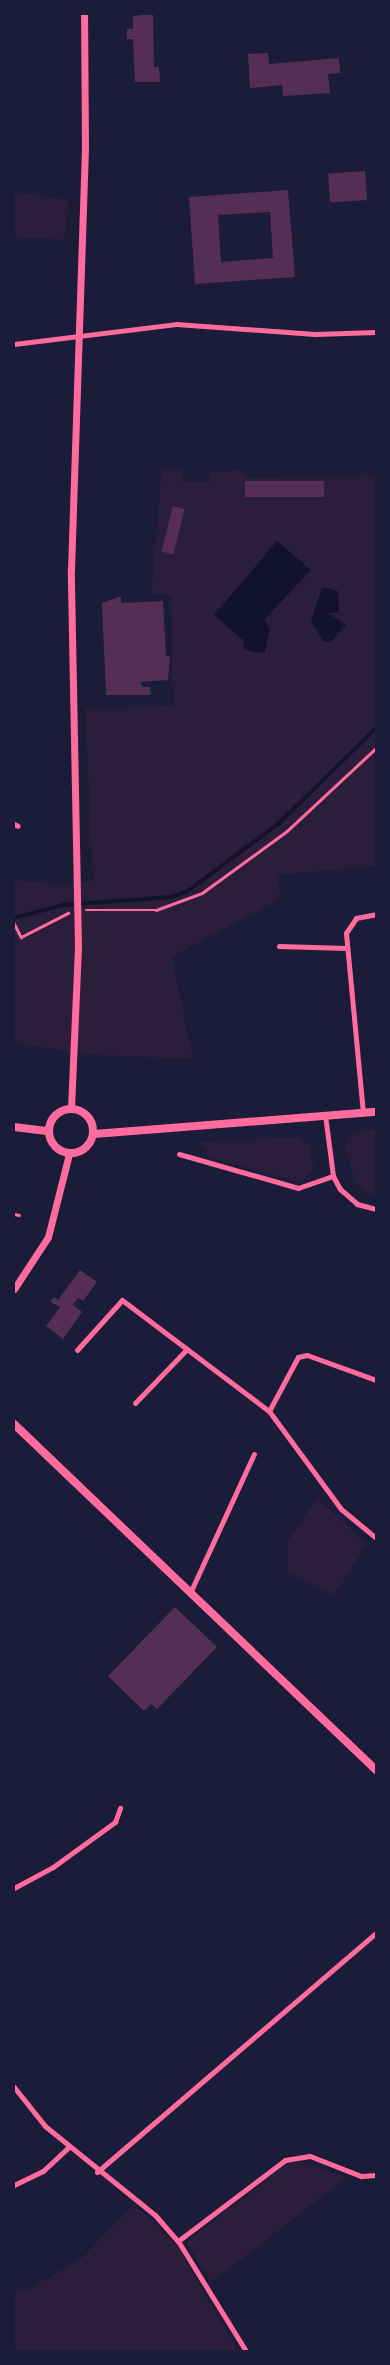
<!DOCTYPE html>
<style>
body{margin:0}
#map{position:relative;width:390px;height:2365px;overflow:hidden;background:#1b1b3a;font-family:Rubik,sans-serif}
div>[style]{position:absolute}
.green>*{inset:0;background:#2a1e3b}
.water>*{inset:0;background:#12122b}
.stream>*{height:4px;margin:-2px;padding:0 2px;transform-origin:2px;border-radius:2px;background:#12122b}
.building>*{inset:0;background:#542f53;transform-origin:0 0}
.path>*{height:2.5px;margin:-1.25px;padding:0 1.25px;transform-origin:1.25px;border-radius:1.25px;background:#ff6b9d}
.service>*{height:2.5px;margin:-1.25px;padding:0 1.25px;transform-origin:1.25px;border-radius:1.25px;background:#ff6b9d}
.minor>*{height:5px;margin:-2.5px;padding:0 2.5px;transform-origin:2.5px;border-radius:2.5px;background:#ff6b9d}
.tertiary>*{height:7px;margin:-3.5px;padding:0 3.5px;transform-origin:3.5px;border-radius:3.5px;background:#ff6b9d}
.secondary>*{height:8px;margin:-4px;padding:0 4px;transform-origin:4px;border-radius:4px;background:#ff6b9d}
.secondary>.ring{margin:-4px;padding:0;box-sizing:content-box;background:none;border:8px solid #ff6b9d;border-radius:50%}
span{translate:-50% -50%;white-space:nowrap;text-align:center;line-height:1.15;-webkit-text-stroke:4.5px #1b1b3a;paint-order:stroke}
.frame{position:absolute;inset:0;border:15px solid #1b1b3a;pointer-events:none}
</style>
<div id="map">
<div class="green">
<i style="clip-path:polygon(14px 192px,69px 200px,64px 240px,14px 237px)"></i>
<i style="clip-path:polygon(162px 468px,182px 470px,181px 482px,210px 481px,209px 473px,239px 470px,248px 478px,376px 475px,376px 866px,277px 875px,281px 898px,172px 957px,193px 1059px,94px 1055px,14px 1043px,14px 880px,62px 885px,93px 881px,85px 709px,173px 706px,171px 595px,151px 594px)"></i>
<i style="clip-path:polygon(376px 1129px,376px 1197px,356px 1184px,345px 1145px,351px 1133px)"></i>
<i style="clip-path:polygon(299px 1137px,309px 1146px,314px 1168px,301px 1182px,210px 1158px,200px 1142px)"></i>
<i style="clip-path:polygon(317px 1498px,367px 1544px,334px 1595px,288px 1573px,288px 1541px)"></i>
<i style="clip-path:polygon(302px 2162px,346px 2178px,212px 2282px,186px 2242px,288px 2163px)"></i>
<i style="clip-path:polygon(134px 2204px,176px 2244px,238px 2351px,14px 2351px,14px 2291px,28px 2290px,82px 2258px)"></i>
</div>
<div class="water">
<i style="clip-path:polygon(277px 541px,311px 570px,264px 620px,270px 628px,265px 653px,253px 652px,243px 648px,244px 641px,214px 615px)"></i>
<i style="clip-path:polygon(322px 587px,338px 591px,339px 612px,328px 613px,346px 625px,331px 642px,324px 642px,311px 621px)"></i>
</div>
<div class="stream">
<i style="left:14px;top:918px;width:51px;rotate:-14.9deg"></i>
<i style="left:63px;top:905px;width:109px;rotate:-4.2deg"></i>
<i style="left:172px;top:897px;width:17px;rotate:-21deg"></i>
<i style="left:188px;top:891px;width:112px;rotate:-36.7deg"></i>
<i style="left:278px;top:824px;width:137px;rotate:-44.4deg"></i>
</div>
<div class="building">
<i style="clip-path:polygon(153px 14px,154px 67px,159px 67px,160px 82px,135px 82px,133px 39px,127px 39px,127px 29px,133px 29px,133px 16px)"></i>
<i style="clip-path:polygon(268px 53px,269px 64px,339px 58px,340px 73px,328px 74px,330px 93px,283px 96px,282px 85px,250px 88px,248px 54px)"></i>
<i style="left:365px;top:171px;width:29px;height:37px;rotate:86deg"></i>
<i style="clip-path:polygon(evenodd,288px 190px,295px 277px,195px 284px,189px 197px,288px 190px,270px 212px,273px 258px,221px 262px,218px 215px,270px 212px)"></i>
<i style="left:324px;top:481px;width:16px;height:79px;rotate:90deg"></i>
<i style="left:173px;top:506px;width:12px;height:47px;rotate:14deg"></i>
<i style="clip-path:polygon(121px 596px,121px 603px,163px 601px,166px 656px,170px 656px,168px 680px,140px 682px,143px 687px,150px 687px,151px 695px,106px 695px,102px 603px)"></i>
<i style="clip-path:polygon(80px 1270px,97px 1282px,83px 1301px,78px 1298px,73px 1305px,82px 1312px,63px 1339px,46px 1326px,60px 1307px,50px 1302px,54px 1297px,58px 1300px)"></i>
<i style="clip-path:polygon(175px 1607px,217px 1647px,157px 1709px,151px 1704px,144px 1711px,108px 1676px)"></i>
</div>
<div class="path">
<i style="left:86px;top:910px;width:70px"></i>
<i style="left:156px;top:910px;width:49px;rotate:-20.3deg"></i>
<i style="left:202px;top:893px;width:105px;rotate:-36.1deg"></i>
<i style="left:287px;top:831px;width:122px;rotate:-43deg"></i>
<i style="left:14px;top:923px;width:16px;rotate:63deg"></i>
<i style="left:21px;top:937px;width:53px;rotate:-27.1deg"></i>
</div>
<div class="service">
<i style="left:14px;top:1214px;width:5px;rotate:11deg"></i>
</div>
<div class="minor">
<i style="left:14px;top:344px;width:163px;rotate:-7deg"></i>
<i style="left:176px;top:324px;width:139px;rotate:4.1deg"></i>
<i style="left:315px;top:334px;width:61px;rotate:-1.9deg"></i>
<i style="left:14px;top:824px;width:4px;rotate:27deg"></i>
<i style="left:279px;top:946px;width:67px;rotate:1.7deg"></i>
<i style="left:363px;top:1113px;width:181px;rotate:-95.4deg"></i>
<i style="left:346px;top:933px;width:18px;rotate:-56deg"></i>
<i style="left:356px;top:918px;width:20px;rotate:-11deg"></i>
<i style="left:325px;top:1115px;width:62px;rotate:82.5deg"></i>
<i style="left:333px;top:1176px;width:15px;rotate:62deg"></i>
<i style="left:340px;top:1189px;width:23px;rotate:41deg"></i>
<i style="left:357px;top:1204px;width:20px;rotate:15deg"></i>
<i style="left:179px;top:1154px;width:124px;rotate:15.9deg"></i>
<i style="left:298px;top:1188px;width:37px;rotate:-19deg"></i>
<i style="left:77px;top:1350px;width:67px;rotate:-48deg"></i>
<i style="left:122px;top:1300px;width:184px;rotate:37.1deg"></i>
<i style="left:269px;top:1411px;width:122px;rotate:53.7deg"></i>
<i style="left:341px;top:1509px;width:45px;rotate:39.6deg"></i>
<i style="left:135px;top:1403px;width:75px;rotate:-46.1deg"></i>
<i style="left:269px;top:1411px;width:61px;rotate:-61.8deg"></i>
<i style="left:298px;top:1357px;width:9px;rotate:-13deg"></i>
<i style="left:307px;top:1355px;width:73px;rotate:19.9deg"></i>
<i style="left:190px;top:1593px;width:153px;rotate:-65.3deg"></i>
<i style="left:14px;top:1888px;width:44px;rotate:-28.3deg"></i>
<i style="left:53px;top:1867px;width:77px;rotate:-36deg"></i>
<i style="left:115px;top:1822px;width:15px;rotate:-70deg"></i>
<i style="left:14px;top:2087px;width:50px;rotate:51.5deg"></i>
<i style="left:45px;top:2126px;width:141px;rotate:39deg"></i>
<i style="left:155px;top:2215px;width:35px;rotate:49deg"></i>
<i style="left:178px;top:2241px;width:129px;rotate:58.3deg"></i>
<i style="left:97px;top:2172px;width:367px;rotate:-40.6deg"></i>
<i style="left:14px;top:2185px;width:32px;rotate:-26deg"></i>
<i style="left:43px;top:2171px;width:35px;rotate:-43deg"></i>
<i style="left:178px;top:2241px;width:134px;rotate:-37.1deg"></i>
<i style="left:285px;top:2160px;width:25px;rotate:-9deg"></i>
<i style="left:310px;top:2156px;width:55px;rotate:21.4deg"></i>
<i style="left:361px;top:2176px;width:15px;rotate:-4deg"></i>
</div>
<div class="tertiary">
<i style="left:71px;top:1108px;width:161px;rotate:-87.5deg"></i>
<i style="left:78px;top:947px;width:377px;rotate:-91.1deg"></i>
<i style="left:71px;top:570px;width:422px;rotate:-88.1deg"></i>
<i style="left:85px;top:148px;width:134px;rotate:-90.4deg"></i>
<i style="left:14px;top:1289px;width:62px;rotate:-56.8deg"></i>
<i style="left:48px;top:1237px;width:86px;rotate:-75.8deg"></i>
</div>
<div class="secondary">
<i class="ring" style="left:49px;top:1109px;width:36px;height:36px"></i>
<i style="left:14px;top:1127px;width:35px;rotate:7deg"></i>
<i style="left:94px;top:1134px;width:283px;rotate:-4.5deg"></i>
<i style="left:14px;top:1424px;width:501px;rotate:43.71deg"></i>
</div>
<div class="frame"></div>
</div>
